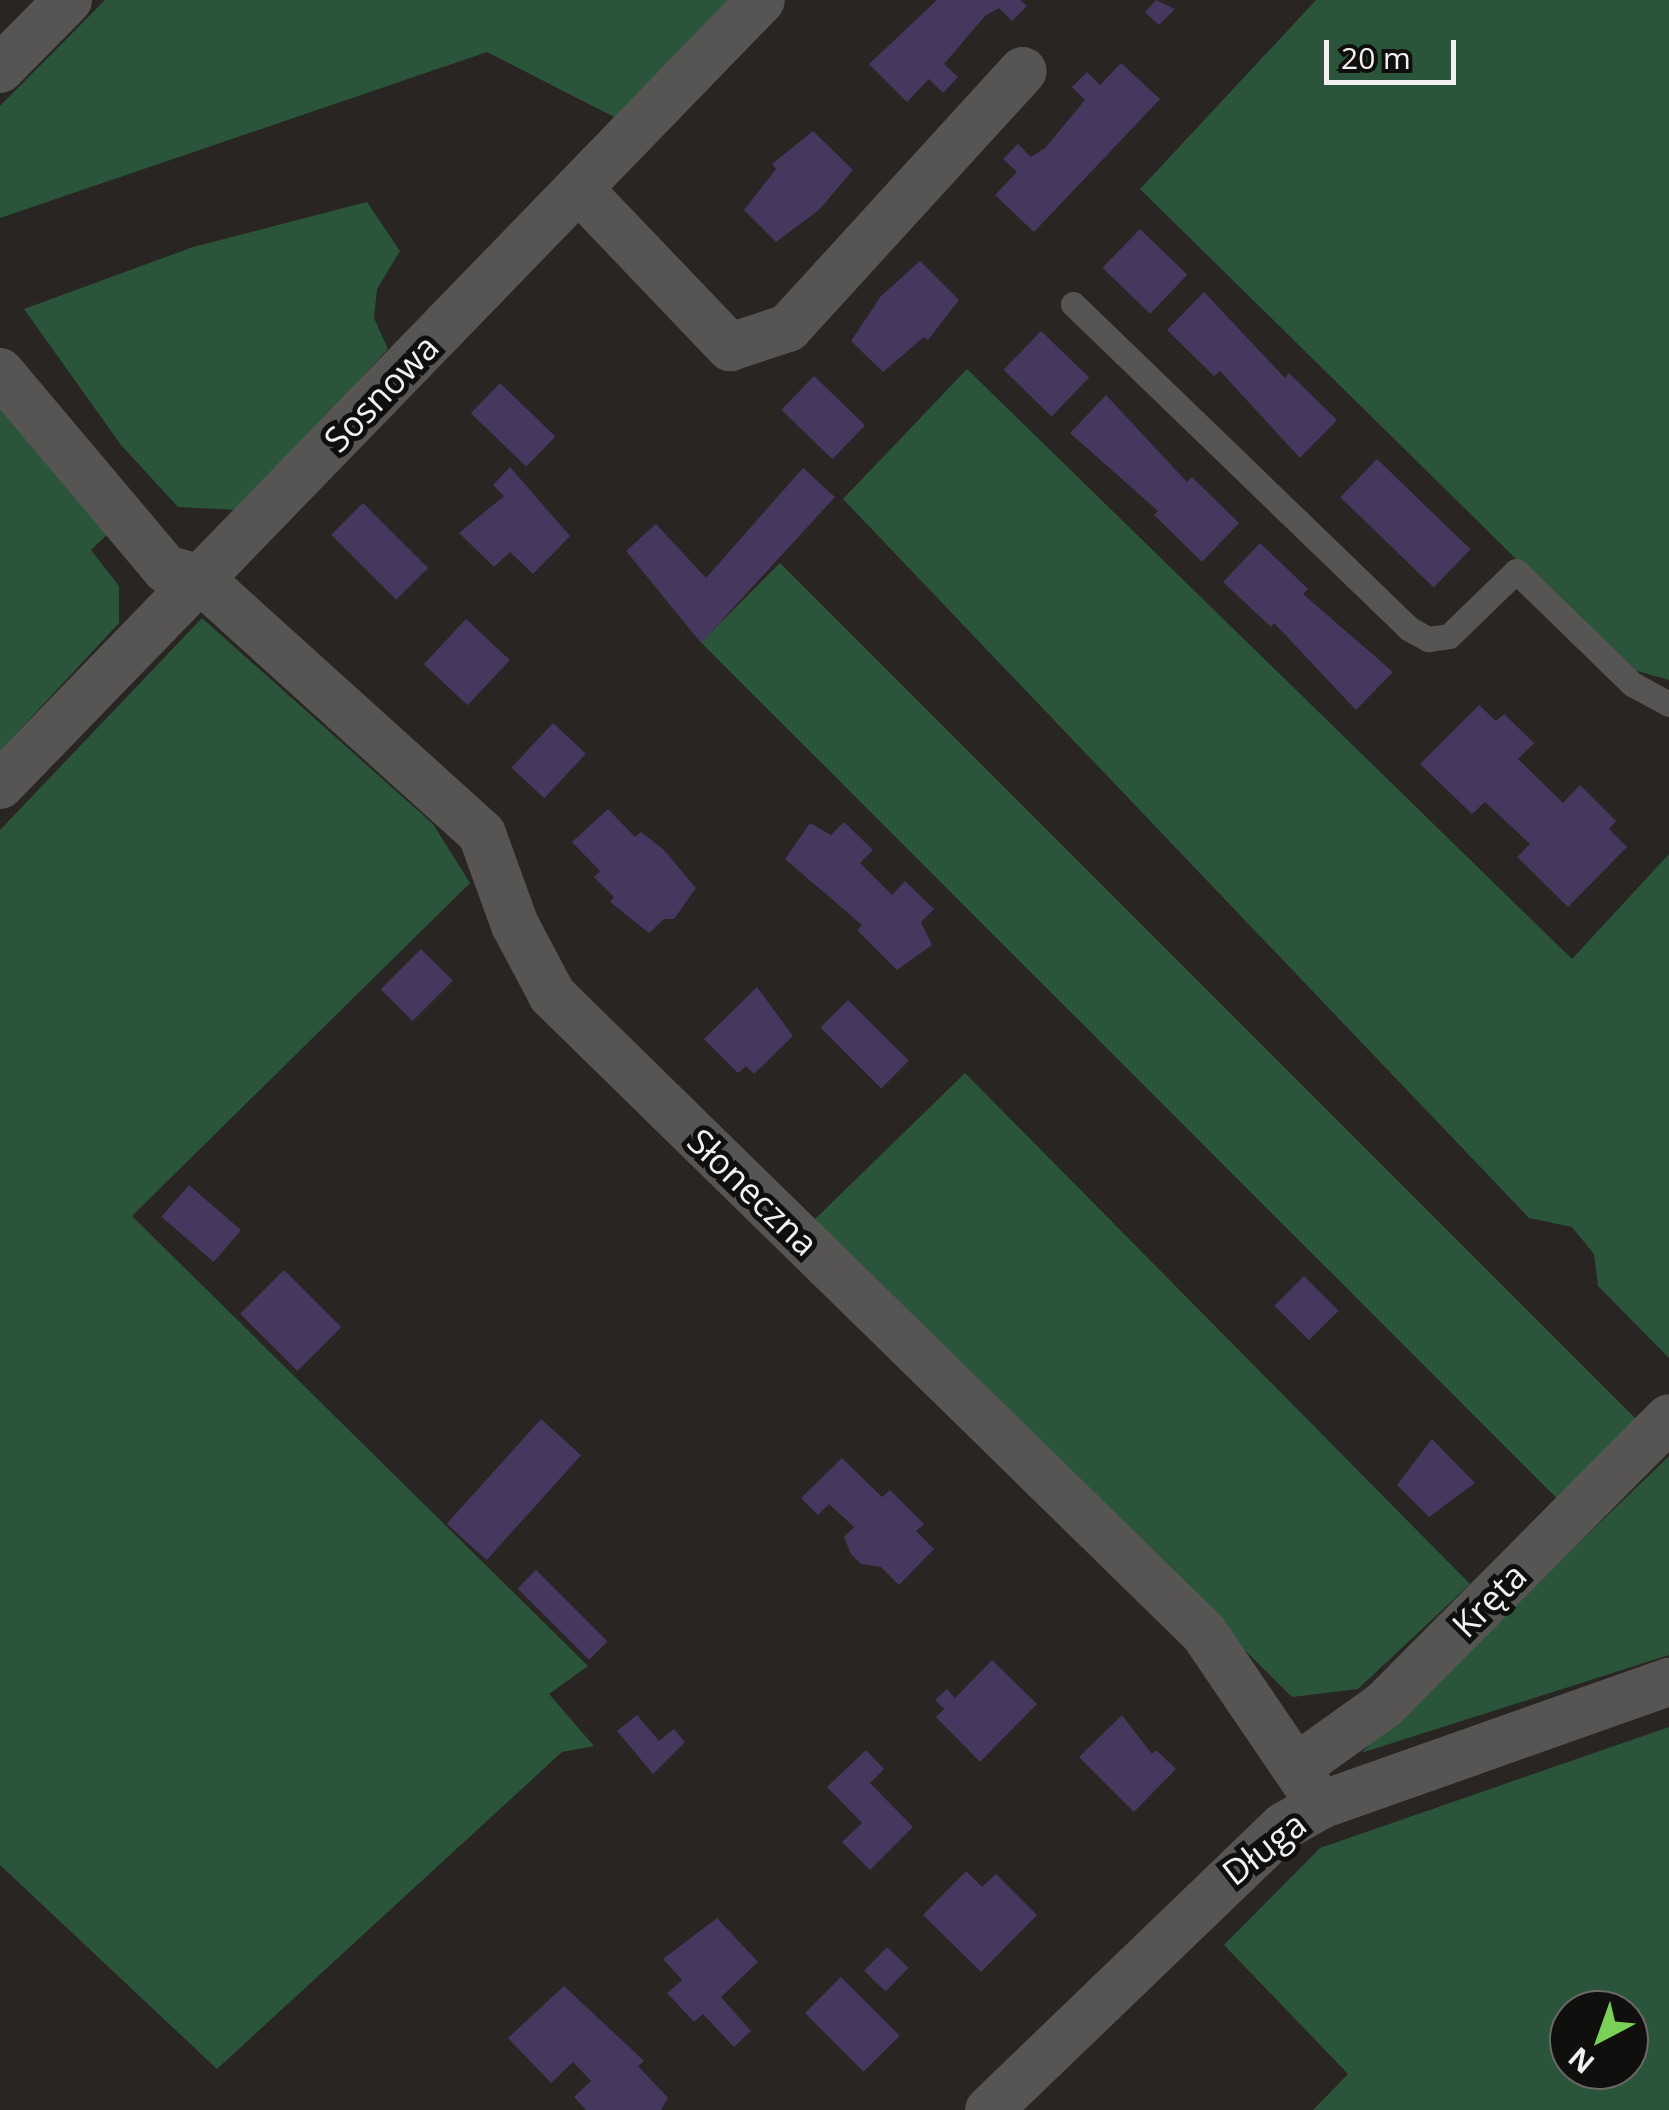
<!DOCTYPE html>
<meta charset="utf-8">
<style>
body{margin:0}
#map{position:relative;width:1669px;height:2110px;overflow:hidden;background:#282522;font-family:"Open Sans",sans-serif}
div>[style]{position:absolute}
.green>*{inset:0;background:#2a553a;transform-origin:0 0}
.building>*{inset:0;background:#45375e;transform-origin:0 0}
.lane>*{height:25px;margin:-12.5px;padding:0 12.5px;transform-origin:12.5px;border-radius:12.5px;background:#565554}
.street>*{height:48px;margin:-24px;padding:0 24px;transform-origin:24px;border-radius:24px;background:#565554}
span{translate:-50% -50%;white-space:nowrap;text-align:center;line-height:1.15;-webkit-text-stroke:10px #100f0d;paint-order:stroke}
.street-label{font-size:35px;color:#f3f1ef}
.north{position:absolute;left:1549px;top:1990px;width:100px;height:100px;box-sizing:border-box;background:#100f0d;border:2px solid #6b6967;border-radius:50%;rotate:221deg;font-size:28px;font-weight:700;line-height:40px;text-align:center;color:#f3f1ef}
.north::after{content:'';display:block;margin:auto;width:35px;height:45px;background:#7ad157;clip-path:polygon(50% 0,100% 100%,50% 72%,0 100%)}
.scale{position:absolute;left:1324px;top:40px;width:132px;height:45px;box-sizing:border-box;border:5px solid #f3f1ef;border-top:0;padding-left:12px;font-size:30px;line-height:35px;white-space:nowrap;color:#f3f1ef;-webkit-text-stroke:8px #100f0d;paint-order:stroke}
</style>
<div id="map">
<div class="green">
<i style="clip-path:polygon(105px 0,736px 0,620px 120px,487px 52px,0 218px,0 106px)"></i>
<i style="clip-path:polygon(1316px 0,1669px 0,1669px 680px,1627px 668px,1140px 189px)"></i>
<i style="clip-path:polygon(367px 202px,400px 251px,377px 289px,374px 318px,388px 349px,239px 510px,178px 507px,121px 445px,24px 309px,193px 247px)"></i>
<i style="clip-path:polygon(967px 369px,1572px 959px,1669px 854px,1669px 1358px,1598px 1286px,1594px 1254px,1572px 1227px,1529px 1218px,843px 499px)"></i>
<i style="clip-path:polygon(0 404px,108px 534px,91px 550px,119px 586px,119px 623px,0 751px)"></i>
<i style="left:780px;top:563px;width:1213px;height:112px;rotate:45deg"></i>
<i style="clip-path:polygon(202px 618px,433px 824px,470px 883px,132px 1216px,588px 1666px,549px 1694px,594px 1746px,562px 1752px,217px 2069px,0 1865px,0 830px)"></i>
<i style="clip-path:polygon(965px 1073px,1470px 1584px,1358px 1689px,1292px 1697px,813px 1221px)"></i>
<i style="clip-path:polygon(1669px 1456px,1669px 1655px,1361px 1753px)"></i>
<i style="clip-path:polygon(evenodd,1669px 1727px,1669px 2110px,1313px 2110px,1348px 2074px,1224px 1945px,1320px 1848px,1669px 1727px,1569px 2010px,1629px 2010px,1629px 2070px,1569px 2070px,1569px 2010px)"></i>
</div>
<div class="building">
<i style="clip-path:polygon(937px 0,1020px 0,1027px 6px,1012px 21px,999px 8px,985px 16px,944px 64px,958px 77px,943px 93px,929px 79px,907px 102px,869px 64px)"></i>
<i style="clip-path:polygon(1156px 0,1175px 9px,1159px 25px,1145px 12px)"></i>
<i style="clip-path:polygon(1121px 63px,1160px 99px,1034px 232px,995px 195px,1017px 172px,1003px 159px,1018px 144px,1031px 157px,1045px 148px,1085px 100px,1072px 87px,1087px 72px,1100px 85px)"></i>
<i style="clip-path:polygon(813px 131px,853px 170px,819px 210px,776px 242px,744px 210px,776px 169px,772px 164px)"></i>
<i style="left:1140px;top:229px;width:66px;height:54px;rotate:44deg"></i>
<i style="clip-path:polygon(920px 261px,959px 300px,928px 340px,924px 337px,883px 372px,851px 341px,881px 296px)"></i>
<i style="clip-path:polygon(1204px 292px,1285px 378px,1289px 373px,1337px 420px,1300px 458px,1220px 371px,1214px 376px,1167px 330px)"></i>
<i style="left:1041px;top:331px;width:67px;height:54px;rotate:44deg"></i>
<i style="left:814px;top:376px;width:71px;height:47px;rotate:44deg"></i>
<i style="left:500px;top:383px;width:77px;height:42px;rotate:44deg"></i>
<i style="clip-path:polygon(1106px 395px,1187px 482px,1192px 477px,1239px 523px,1202px 562px,1154px 515px,1158px 511px,1070px 433px)"></i>
<i style="left:1377px;top:459px;width:130px;height:53px;rotate:44deg"></i>
<i style="clip-path:polygon(510px 467px,570px 536px,533px 574px,510px 552px,494px 567px,459px 533px,504px 496px,493px 485px)"></i>
<i style="clip-path:polygon(803px 468px,835px 497px,701px 643px,626px 551px,656px 524px,706px 578px)"></i>
<i style="left:363px;top:503px;width:92px;height:45px;rotate:45deg"></i>
<i style="clip-path:polygon(1260px 543px,1308px 589px,1303px 594px,1393px 672px,1356px 710px,1274px 623px,1271px 627px,1223px 582px)"></i>
<i style="left:466px;top:619px;width:60px;height:62px;rotate:43deg"></i>
<i style="clip-path:polygon(1479px 705px,1496px 721px,1504px 714px,1534px 743px,1518px 759px,1563px 803px,1580px 785px,1616px 821px,1609px 829px,1627px 847px,1568px 907px,1517px 857px,1530px 844px,1485px 802px,1472px 814px,1420px 764px)"></i>
<i style="left:553px;top:723px;width:45px;height:61px;rotate:43deg"></i>
<i style="clip-path:polygon(608px 809px,635px 837px,641px 832px,663px 849px,696px 888px,674px 919px,664px 919px,649px 933px,610px 902px,614px 897px,594px 877px,600px 871px,572px 842px)"></i>
<i style="clip-path:polygon(844px 822px,873px 850px,860px 863px,892px 895px,905px 881px,934px 909px,921px 922px,932px 945px,897px 970px,857px 930px,862px 925px,785px 859px,810px 823px,831px 835px)"></i>
<i style="left:421px;top:949px;width:45px;height:57px;rotate:45deg"></i>
<i style="clip-path:polygon(757px 987px,793px 1036px,754px 1074px,746px 1066px,738px 1073px,704px 1039px)"></i>
<i style="left:848px;top:1000px;width:86px;height:39px;rotate:45deg"></i>
<i style="left:189px;top:1185px;width:69px;height:42px;rotate:41deg"></i>
<i style="left:284px;top:1270px;width:81px;height:62px;rotate:45deg"></i>
<i style="left:1304px;top:1276px;width:49px;height:42px;rotate:45deg"></i>
<i style="left:541px;top:1419px;width:54px;height:141px;rotate:42deg"></i>
<i style="clip-path:polygon(1432px 1439px,1475px 1483px,1429px 1517px,1397px 1485px)"></i>
<i style="clip-path:polygon(842px 1458px,882px 1497px,890px 1490px,924px 1524px,916px 1531px,934px 1549px,899px 1585px,881px 1567px,861px 1564px,851px 1554px,844px 1537px,854px 1527px,829px 1504px,818px 1515px,801px 1498px)"></i>
<i style="left:536px;top:1570px;width:101px;height:26px;rotate:45deg"></i>
<i style="clip-path:polygon(992px 1660px,1037px 1704px,980px 1762px,936px 1717px,944px 1709px,935px 1700px,947px 1689px,955px 1698px)"></i>
<i style="clip-path:polygon(637px 1715px,659px 1741px,674px 1729px,685px 1742px,653px 1774px,617px 1731px)"></i>
<i style="clip-path:polygon(1122px 1715px,1152px 1754px,1156px 1750px,1176px 1769px,1134px 1812px,1079px 1757px)"></i>
<i style="clip-path:polygon(866px 1750px,884px 1769px,870px 1783px,913px 1827px,870px 1870px,842px 1842px,862px 1823px,827px 1787px)"></i>
<i style="clip-path:polygon(966px 1871px,982px 1887px,996px 1874px,1037px 1915px,981px 1972px,923px 1915px)"></i>
<i style="clip-path:polygon(717px 1918px,758px 1962px,721px 1997px,751px 2031px,734px 2047px,703px 2014px,694px 2022px,667px 1993px,682px 1980px,663px 1959px)"></i>
<i style="left:887px;top:1947px;width:30px;height:33px;rotate:44deg"></i>
<i style="left:841px;top:1977px;width:83px;height:51px;rotate:45deg"></i>
<i style="clip-path:polygon(564px 1986px,644px 2061px,638px 2066px,668px 2098px,661px 2110px,586px 2110px,574px 2097px,591px 2081px,573px 2062px,551px 2083px,508px 2038px)"></i>
</div>
<div class="lane">
<i style="left:1073px;top:304px;width:466px;rotate:44deg"></i>
<i style="left:1408px;top:628px;width:23px;rotate:29deg"></i>
<i style="left:1428px;top:639px;width:21px;rotate:-8deg"></i>
<i style="left:1449px;top:636px;width:93px;rotate:-44.1deg"></i>
<i style="left:1516px;top:571px;width:162px;rotate:44.2deg"></i>
<i style="left:1632px;top:684px;width:42px;rotate:28.4deg"></i>
</div>
<div class="street">
<i style="left:0;top:69px;width:97px;rotate:-45.4deg"></i>
<i style="left:579px;top:189px;width:219px;rotate:46.3deg"></i>
<i style="left:730px;top:347px;width:61px;rotate:-18.1deg"></i>
<i style="left:788px;top:328px;width:348px;rotate:-47.6deg"></i>
<i style="left:0;top:372px;width:258px;rotate:49.9deg"></i>
<i style="left:166px;top:569px;width:35px;rotate:16deg"></i>
<i style="left:200px;top:579px;width:380px;rotate:42.1deg"></i>
<i style="left:482px;top:834px;width:97px;rotate:70.1deg"></i>
<i style="left:515px;top:925px;width:79px;rotate:62.1deg"></i>
<i style="left:552px;top:995px;width:912px;rotate:44.38deg"></i>
<i style="left:1204px;top:1633px;width:208px;rotate:55.8deg"></i>
<i style="left:0;top:785px;width:1093px;rotate:-45.89deg"></i>
<i style="left:1297px;top:1767px;width:107px;rotate:-35.5deg"></i>
<i style="left:1384px;top:1705px;width:404px;rotate:-45.2deg"></i>
<i style="left:989px;top:2110px;width:409px;rotate:-43.9deg"></i>
<i style="left:1284px;top:1826px;width:43px;rotate:-29.6deg"></i>
<i style="left:1321px;top:1805px;width:369px;rotate:-19.5deg"></i>
</div>
<div class="street-label">
<span style="left:381px;top:393px;rotate:-46deg">Sosnowa</span>
<span style="left:753px;top:1192px;rotate:44deg">Słoneczna</span>
<span style="left:1489px;top:1600px;rotate:-45deg">Kręta</span>
<span style="left:1264px;top:1848px;rotate:-38deg">Długa</span>
</div>
<div class="north">N</div>
<div class="scale">20 m</div>
</div>
